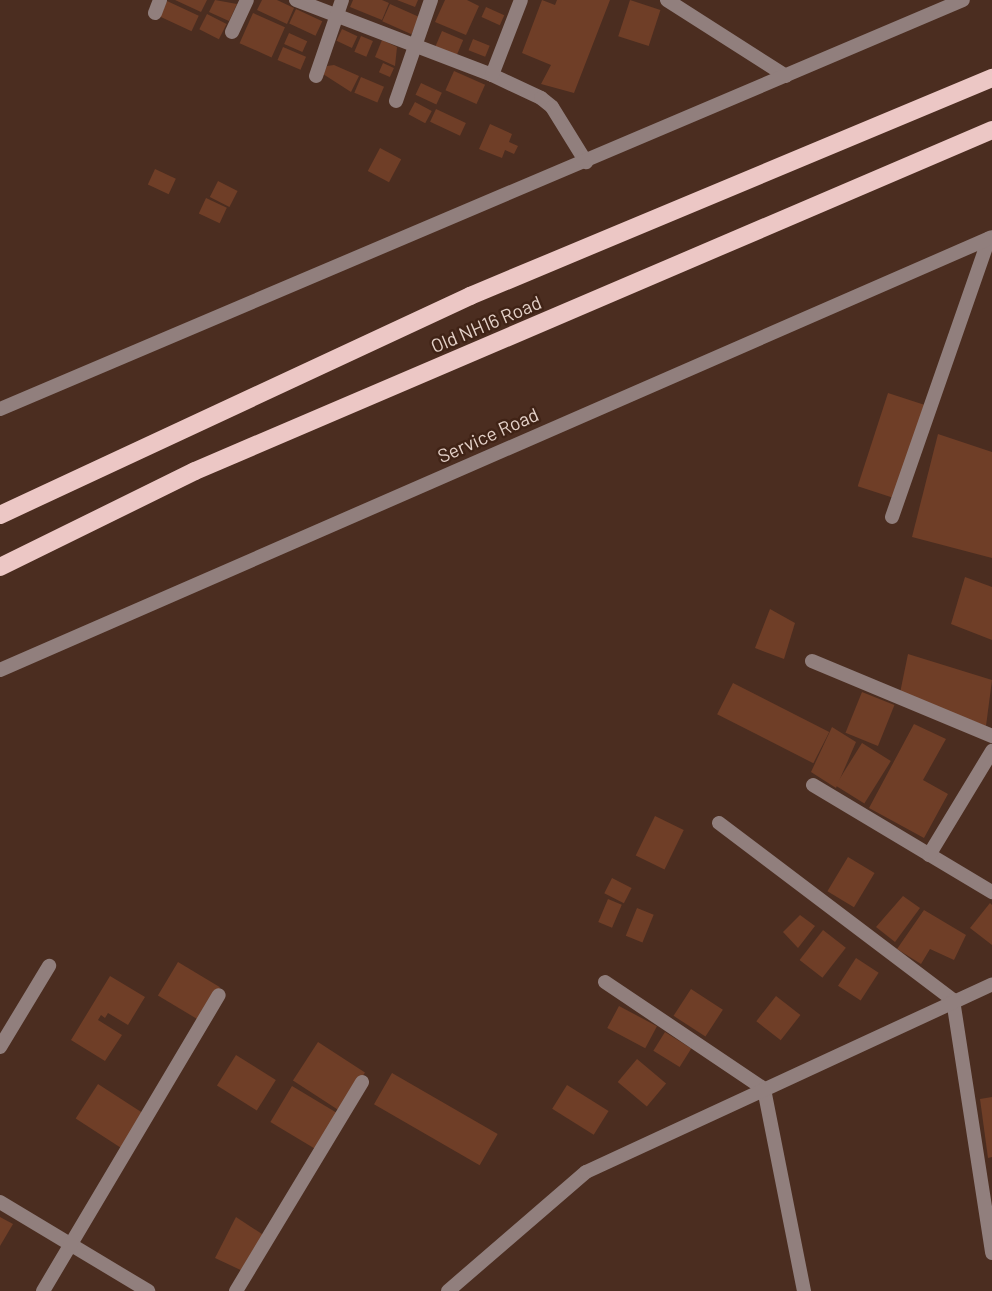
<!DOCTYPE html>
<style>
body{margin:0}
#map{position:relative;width:992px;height:1291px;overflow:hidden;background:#4b2d20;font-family:Barlow,sans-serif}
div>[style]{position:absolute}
.building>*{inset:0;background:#6f3e27;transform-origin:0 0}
.minor>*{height:14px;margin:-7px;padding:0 7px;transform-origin:7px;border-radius:7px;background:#917f7d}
.tertiary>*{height:14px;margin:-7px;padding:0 7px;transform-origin:7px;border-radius:7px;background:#917f7d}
.primary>*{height:18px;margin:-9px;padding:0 9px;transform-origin:9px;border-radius:9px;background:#ecc7c5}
span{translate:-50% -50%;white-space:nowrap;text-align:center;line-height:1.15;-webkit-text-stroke:5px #402316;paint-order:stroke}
.street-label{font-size:19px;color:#e4d1c8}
</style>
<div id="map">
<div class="building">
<i style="clip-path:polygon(175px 0,207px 0,201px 12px)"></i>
<i style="clip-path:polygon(215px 0,237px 4px,229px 21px,209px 12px)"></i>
<i style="clip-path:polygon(262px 0,277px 0,294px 8px,287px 24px,257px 10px)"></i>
<i style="clip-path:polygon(353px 0,382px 0,389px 3px,382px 20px,350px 7px)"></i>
<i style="clip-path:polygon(397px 0,418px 0,415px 7px)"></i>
<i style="clip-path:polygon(445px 0,467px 0,479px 6px,466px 35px,435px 22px)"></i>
<i style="clip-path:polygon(542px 0,555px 5px,557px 0,610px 0,574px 93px,541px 84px,551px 65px,522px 53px)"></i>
<i style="left:630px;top:0;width:32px;height:38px;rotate:18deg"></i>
<i style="left:167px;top:1px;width:35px;height:17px;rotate:25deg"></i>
<i style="left:390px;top:4px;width:32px;height:19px;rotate:24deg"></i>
<i style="left:486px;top:7px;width:20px;height:11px;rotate:24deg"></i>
<i style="left:296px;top:9px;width:29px;height:16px;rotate:25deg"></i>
<i style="left:253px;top:13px;width:35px;height:33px;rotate:24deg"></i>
<i style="left:207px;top:14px;width:22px;height:17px;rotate:27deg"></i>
<i style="left:342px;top:29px;width:17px;height:13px;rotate:25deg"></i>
<i style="left:442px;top:31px;width:23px;height:18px;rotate:23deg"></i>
<i style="left:289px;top:33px;width:20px;height:12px;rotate:24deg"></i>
<i style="left:361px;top:36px;width:13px;height:17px;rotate:23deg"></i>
<i style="left:473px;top:39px;width:18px;height:12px;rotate:22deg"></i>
<i style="clip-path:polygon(382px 40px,397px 47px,395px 66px,375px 57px)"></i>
<i style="left:283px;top:47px;width:25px;height:14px;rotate:23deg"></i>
<i style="left:383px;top:63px;width:12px;height:10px;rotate:24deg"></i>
<i style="clip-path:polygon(334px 65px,359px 76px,351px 92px,323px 74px,327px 66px)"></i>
<i style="left:454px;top:71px;width:34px;height:21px;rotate:24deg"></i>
<i style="left:361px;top:77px;width:25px;height:17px;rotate:23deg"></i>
<i style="left:421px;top:83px;width:23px;height:13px;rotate:25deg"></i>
<i style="left:415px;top:102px;width:19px;height:14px;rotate:28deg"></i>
<i style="left:436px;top:109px;width:33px;height:14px;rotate:25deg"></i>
<i style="clip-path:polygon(490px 124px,512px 134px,509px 142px,518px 146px,514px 154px,505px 150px,502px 158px,479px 149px)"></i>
<i style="left:380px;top:148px;width:24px;height:26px;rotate:28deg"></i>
<i style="left:155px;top:169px;width:23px;height:17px;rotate:25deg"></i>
<i style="left:218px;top:181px;width:22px;height:18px;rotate:27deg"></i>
<i style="left:206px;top:198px;width:23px;height:17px;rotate:25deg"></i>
<i style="left:888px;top:393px;width:38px;height:98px;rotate:18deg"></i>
<i style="clip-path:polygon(938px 434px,992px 452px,992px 558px,912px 537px)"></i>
<i style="clip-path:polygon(965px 577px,992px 587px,992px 640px,951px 624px)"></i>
<i style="clip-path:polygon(770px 609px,795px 623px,784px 659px,755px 648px)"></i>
<i style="clip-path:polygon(908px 654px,992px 680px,986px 726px,900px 693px)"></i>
<i style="left:733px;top:683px;width:108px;height:35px;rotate:27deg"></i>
<i style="left:862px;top:692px;width:35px;height:44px;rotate:22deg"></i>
<i style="clip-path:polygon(914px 724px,946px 739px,923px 780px,948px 794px,924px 838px,869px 808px)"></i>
<i style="clip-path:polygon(832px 727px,856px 742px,836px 788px,811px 772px)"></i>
<i style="left:862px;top:743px;width:34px;height:50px;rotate:32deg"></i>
<i style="left:655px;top:816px;width:32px;height:44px;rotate:26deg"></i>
<i style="left:848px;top:857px;width:31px;height:40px;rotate:31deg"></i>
<i style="left:612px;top:878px;width:22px;height:17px;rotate:27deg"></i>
<i style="clip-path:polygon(903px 896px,920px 908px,895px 942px,876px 927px)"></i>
<i style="left:608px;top:899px;width:15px;height:25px;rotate:23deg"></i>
<i style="clip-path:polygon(990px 903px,992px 905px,992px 945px,970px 928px)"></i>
<i style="left:637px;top:908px;width:18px;height:30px;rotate:22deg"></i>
<i style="clip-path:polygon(924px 910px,966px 935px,954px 960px,930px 949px,921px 964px,897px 949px)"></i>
<i style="clip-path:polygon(800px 915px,815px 926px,798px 948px,783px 932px)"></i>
<i style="left:823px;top:930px;width:29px;height:38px;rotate:38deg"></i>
<i style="left:856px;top:958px;width:27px;height:33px;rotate:33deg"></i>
<i style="left:178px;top:962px;width:49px;height:39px;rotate:31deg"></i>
<i style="clip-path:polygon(110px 976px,145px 997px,128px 1025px,108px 1013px,105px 1018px,101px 1015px,98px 1020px,122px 1035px,105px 1061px,71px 1040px)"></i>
<i style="left:691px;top:989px;width:38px;height:32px;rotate:33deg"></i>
<i style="left:776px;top:996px;width:31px;height:32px;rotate:38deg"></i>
<i style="left:619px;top:1006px;width:43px;height:25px;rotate:28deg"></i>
<i style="left:665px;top:1032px;width:31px;height:22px;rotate:32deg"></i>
<i style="left:318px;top:1042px;width:56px;height:46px;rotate:33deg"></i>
<i style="left:236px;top:1055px;width:47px;height:36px;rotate:32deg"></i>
<i style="left:637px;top:1059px;width:38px;height:30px;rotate:40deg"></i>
<i style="left:392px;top:1073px;width:122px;height:36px;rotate:30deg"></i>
<i style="left:98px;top:1084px;width:57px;height:41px;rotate:33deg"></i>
<i style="left:567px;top:1085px;width:49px;height:28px;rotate:32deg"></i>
<i style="left:292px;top:1086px;width:55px;height:42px;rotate:31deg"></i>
<i style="clip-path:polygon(992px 1097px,992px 1157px,988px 1158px,980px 1099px)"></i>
<i style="clip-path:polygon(0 1217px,13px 1224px,0 1246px)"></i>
<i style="clip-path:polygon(236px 1217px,268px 1238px,247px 1273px,215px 1258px)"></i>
</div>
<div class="minor">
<i style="left:296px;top:0;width:210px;rotate:20.9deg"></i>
<i style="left:492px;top:75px;width:54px;rotate:25.1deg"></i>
<i style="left:541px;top:98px;width:14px;rotate:39deg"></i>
<i style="left:552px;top:107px;width:65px;rotate:58.3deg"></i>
<i style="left:155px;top:13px;width:14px;rotate:-69deg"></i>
<i style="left:232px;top:32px;width:35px;rotate:-65deg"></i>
<i style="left:492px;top:75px;width:80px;rotate:-68.9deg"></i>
<i style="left:316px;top:76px;width:80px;rotate:-71.1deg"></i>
<i style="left:396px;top:101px;width:107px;rotate:-70.9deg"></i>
<i style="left:892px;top:517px;width:295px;rotate:-70.8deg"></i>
<i style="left:812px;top:661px;width:195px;rotate:22.6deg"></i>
<i style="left:813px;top:785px;width:209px;rotate:30.9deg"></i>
<i style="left:719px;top:823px;width:293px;rotate:37.1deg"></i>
<i style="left:953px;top:1000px;width:256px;rotate:81.2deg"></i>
<i style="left:929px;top:855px;width:122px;rotate:-58.8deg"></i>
<i style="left:605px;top:982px;width:192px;rotate:33.9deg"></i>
<i style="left:764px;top:1089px;width:206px;rotate:78.8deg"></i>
<i style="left:0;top:1047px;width:95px;rotate:-58.8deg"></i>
<i style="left:0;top:1202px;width:173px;rotate:31deg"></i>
<i style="left:43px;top:1291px;width:344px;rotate:-59.3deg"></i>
<i style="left:236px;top:1291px;width:244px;rotate:-58.9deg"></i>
</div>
<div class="tertiary">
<i style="left:667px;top:0;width:141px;rotate:32.6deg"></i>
<i style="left:0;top:409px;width:1046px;rotate:-23.01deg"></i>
<i style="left:0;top:670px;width:1082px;rotate:-23.58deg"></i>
<i style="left:448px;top:1291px;width:182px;rotate:-40.8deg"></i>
<i style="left:586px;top:1172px;width:447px;rotate:-24.8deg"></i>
</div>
<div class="primary">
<i style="left:0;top:515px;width:519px;rotate:-24.98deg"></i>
<i style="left:470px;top:296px;width:566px;rotate:-22.67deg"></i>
<i style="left:0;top:567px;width:217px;rotate:-26.2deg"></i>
<i style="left:195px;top:471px;width:867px;rotate:-23.16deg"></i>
</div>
<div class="street-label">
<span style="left:486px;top:324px;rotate:-23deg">Old NH16 Road</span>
<span style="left:488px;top:435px;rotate:-24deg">Service Road</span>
</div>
</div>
